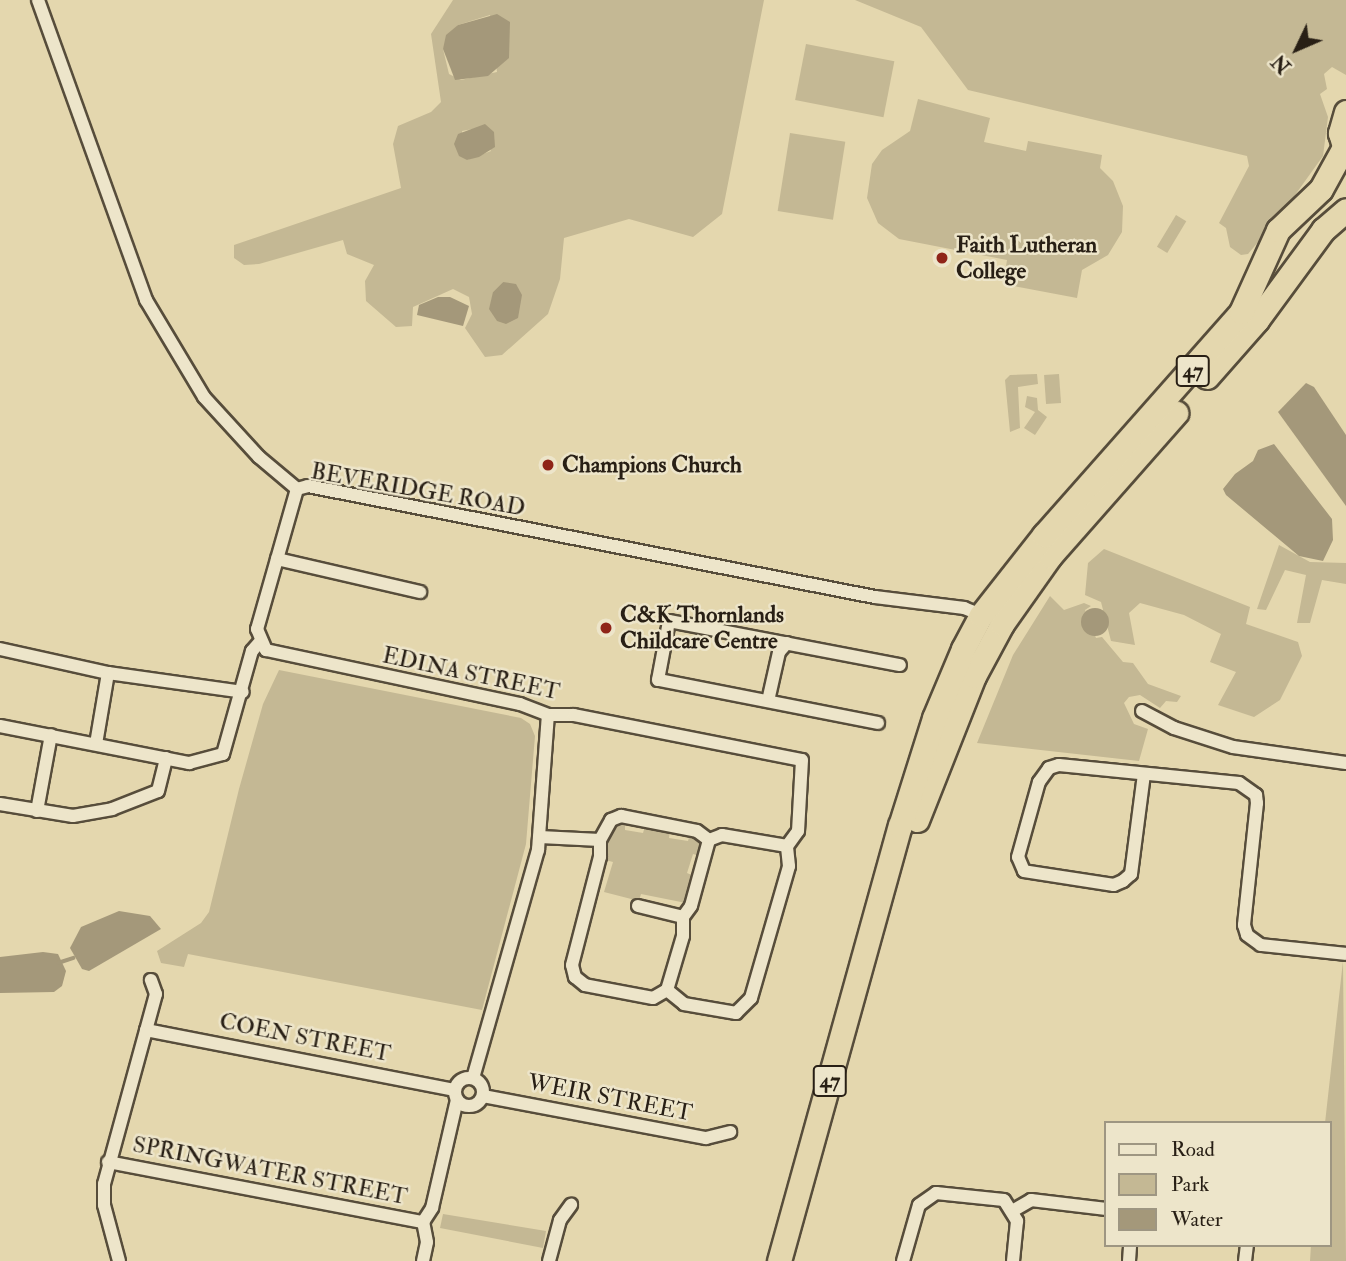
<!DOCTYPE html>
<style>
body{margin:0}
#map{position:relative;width:1346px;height:1261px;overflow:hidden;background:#e4d7ae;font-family:"IM FELL Double Pica",serif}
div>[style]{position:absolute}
.green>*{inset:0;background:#c4b894;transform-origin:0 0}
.water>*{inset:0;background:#a4987a}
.round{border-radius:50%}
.stream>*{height:3.5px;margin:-1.75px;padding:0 1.75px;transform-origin:1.75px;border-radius:1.75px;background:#a4987a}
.roads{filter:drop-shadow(2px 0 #574d3b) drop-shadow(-2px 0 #574d3b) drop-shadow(0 2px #574d3b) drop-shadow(0 -2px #574d3b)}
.street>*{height:12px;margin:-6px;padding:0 6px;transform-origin:6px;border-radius:6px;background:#ede5ca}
.street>.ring{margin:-6px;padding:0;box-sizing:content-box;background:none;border:12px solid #ede5ca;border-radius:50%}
.highway>*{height:23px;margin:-11.5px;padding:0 11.5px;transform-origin:11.5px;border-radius:11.5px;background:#e4d7ae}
.dots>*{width:19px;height:19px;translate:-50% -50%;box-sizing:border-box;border:4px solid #ede5ca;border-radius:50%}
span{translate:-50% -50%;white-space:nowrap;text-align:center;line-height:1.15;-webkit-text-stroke:5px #ede5ca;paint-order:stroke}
.shield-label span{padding:2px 5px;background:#ede5ca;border:2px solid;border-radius:5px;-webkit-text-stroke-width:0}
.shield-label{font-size:21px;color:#281f15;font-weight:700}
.poi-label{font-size:23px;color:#281f15;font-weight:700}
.left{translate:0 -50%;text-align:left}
.street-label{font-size:23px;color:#281f15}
.legend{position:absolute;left:1104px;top:1121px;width:228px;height:126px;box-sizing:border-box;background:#ede5ca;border:2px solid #9e9682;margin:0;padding:9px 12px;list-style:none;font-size:21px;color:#281f15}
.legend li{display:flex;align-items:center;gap:14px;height:35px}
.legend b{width:35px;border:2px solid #9e9682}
.north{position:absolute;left:1262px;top:14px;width:70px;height:70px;-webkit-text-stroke:5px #ede5ca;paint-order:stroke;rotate:226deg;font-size:19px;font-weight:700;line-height:28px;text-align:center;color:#281f15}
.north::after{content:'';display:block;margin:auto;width:24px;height:32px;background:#281f15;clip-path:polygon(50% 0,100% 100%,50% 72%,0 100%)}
</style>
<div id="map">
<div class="green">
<i style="clip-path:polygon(evenodd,453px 0,764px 0,722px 214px,693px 237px,629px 219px,564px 238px,560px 279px,548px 314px,502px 355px,485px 357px,465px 328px,472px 314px,469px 297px,453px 289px,413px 307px,412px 326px,396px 327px,366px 301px,365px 281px,374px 265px,347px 254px,343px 240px,259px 264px,244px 265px,234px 258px,234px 245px,401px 188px,393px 144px,398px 126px,431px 112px,441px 102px,431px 34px,453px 0,490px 15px,497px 72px,461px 80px,449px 74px,443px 49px,458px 25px,490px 15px,453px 0,478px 128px,491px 151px,467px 160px,462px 131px,478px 128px,453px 0,503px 282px,521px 299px,518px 308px,497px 321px,493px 292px,503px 282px)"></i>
<i style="clip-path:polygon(855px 0,1346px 0,1346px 75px,1332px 67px,1324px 74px,1327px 89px,1320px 94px,1328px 117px,1323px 156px,1280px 216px,1248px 254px,1241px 255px,1230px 247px,1226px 228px,1219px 223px,1249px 166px,1247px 156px,968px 90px,921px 27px)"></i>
<i style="left:806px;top:44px;width:90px;height:57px;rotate:11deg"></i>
<i style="clip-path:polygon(918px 99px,990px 118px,984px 142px,1026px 151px,1028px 141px,1102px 155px,1100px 168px,1113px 181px,1123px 206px,1122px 232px,1108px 255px,1082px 270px,1077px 298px,1003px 284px,1007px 260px,899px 239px,878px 223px,867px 198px,872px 164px,882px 150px,910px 131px)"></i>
<i style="left:790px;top:133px;width:56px;height:79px;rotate:9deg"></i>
<i style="left:1176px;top:215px;width:12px;height:37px;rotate:31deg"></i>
<i style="clip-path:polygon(1037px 374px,1038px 384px,1018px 387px,1020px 428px,1010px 432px,1005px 380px,1010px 375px)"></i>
<i style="left:1059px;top:374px;width:29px;height:15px;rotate:86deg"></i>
<i style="clip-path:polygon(1027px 396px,1037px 398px,1038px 410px,1047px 417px,1035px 435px,1024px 428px,1035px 412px,1025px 407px)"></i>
<i style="clip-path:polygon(1279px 545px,1310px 562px,1346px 563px,1346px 584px,1322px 580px,1310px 623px,1297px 623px,1306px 575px,1285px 570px,1266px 610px,1257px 609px)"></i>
<i style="clip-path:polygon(1104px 549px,1250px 607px,1246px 624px,1298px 642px,1302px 656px,1280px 700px,1254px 717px,1218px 705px,1236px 672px,1210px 662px,1221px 634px,1184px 615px,1140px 603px,1129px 613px,1135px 645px,1111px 641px,1101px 602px,1085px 595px,1088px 563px)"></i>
<i style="clip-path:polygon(1050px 596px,1064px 610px,1084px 603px,1091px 606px,1085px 610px,1096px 638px,1102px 637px,1123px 662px,1133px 663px,1148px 684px,1181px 696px,1177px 702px,1166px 701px,1160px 708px,1140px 695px,1129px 697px,1124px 703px,1134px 724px,1148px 729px,1139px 761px,977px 743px,1013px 655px)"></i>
<i style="clip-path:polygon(279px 670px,521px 718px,530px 724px,535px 736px,526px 844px,482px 1010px,188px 954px,184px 967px,161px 963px,157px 951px,201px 923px,209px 912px,239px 789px,263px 704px)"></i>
<i style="clip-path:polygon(621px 822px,625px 822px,625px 830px,643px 833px,645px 826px,670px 830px,669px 838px,688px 841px,690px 834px,699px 840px,700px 856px,693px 854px,687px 873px,694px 876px,686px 903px,641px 894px,639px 901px,604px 892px,613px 862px,605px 860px,604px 845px)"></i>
<i style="clip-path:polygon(1343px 961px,1346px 1261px,1310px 1261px,1311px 1245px,1330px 1245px,1330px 1123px,1325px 1123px)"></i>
<i style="clip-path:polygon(443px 1214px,546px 1231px,543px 1248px,440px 1228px)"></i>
</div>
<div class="water">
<i style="clip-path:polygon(497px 14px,510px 22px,509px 58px,488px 76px,455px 80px,443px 49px,446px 35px,458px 25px)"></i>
<i style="clip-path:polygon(485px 124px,494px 132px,495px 147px,479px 157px,467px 160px,459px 156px,454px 144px,458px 134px)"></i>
<i style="clip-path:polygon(503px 282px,516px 284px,522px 295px,518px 318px,506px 324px,497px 321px,489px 309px,493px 292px)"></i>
<i style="clip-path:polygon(438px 297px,450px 297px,469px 306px,463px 326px,417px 315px,419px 305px)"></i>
<i style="clip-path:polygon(1306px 383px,1314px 387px,1346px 435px,1346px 506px,1278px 412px)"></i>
<i style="clip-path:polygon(1274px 444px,1332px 519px,1333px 540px,1323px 561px,1299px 556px,1226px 495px,1223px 489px,1235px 474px,1253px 461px,1258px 450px)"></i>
<i class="round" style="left:1081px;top:608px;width:28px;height:28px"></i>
<i style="clip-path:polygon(119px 911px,150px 916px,161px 929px,89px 971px,82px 969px,70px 948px,81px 927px)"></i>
<i style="clip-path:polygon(43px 952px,58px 954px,66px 971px,62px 986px,54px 992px,0 993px,0 957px)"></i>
</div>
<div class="stream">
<i style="left:58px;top:963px;width:16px;rotate:-18deg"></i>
</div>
<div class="roads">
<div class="street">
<i style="left:38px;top:0;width:319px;rotate:70.2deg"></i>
<i style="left:146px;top:300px;width:113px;rotate:59.1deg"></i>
<i style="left:204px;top:397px;width:81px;rotate:47.5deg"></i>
<i style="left:259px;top:457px;width:50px;rotate:40.1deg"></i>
<i style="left:297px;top:489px;width:11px;rotate:-15deg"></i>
<i style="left:308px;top:486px;width:578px;rotate:11.08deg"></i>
<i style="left:875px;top:597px;width:90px;rotate:7deg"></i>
<i style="left:964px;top:608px;width:24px;rotate:22deg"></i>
<i style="left:297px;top:489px;width:146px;rotate:105.9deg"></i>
<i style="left:257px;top:629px;width:23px;rotate:67deg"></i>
<i style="left:266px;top:650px;width:260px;rotate:12deg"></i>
<i style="left:520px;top:704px;width:30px;rotate:21deg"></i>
<i style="left:548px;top:715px;width:26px"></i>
<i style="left:574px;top:715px;width:232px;rotate:11.2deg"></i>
<i style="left:802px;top:760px;width:71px;rotate:93.2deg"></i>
<i style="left:798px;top:831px;width:19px;rotate:126deg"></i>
<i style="left:277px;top:559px;width:147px;rotate:13deg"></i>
<i style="left:0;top:649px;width:111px;rotate:12.5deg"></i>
<i style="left:108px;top:673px;width:136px;rotate:8deg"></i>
<i style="left:768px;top:701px;width:50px;rotate:-77.3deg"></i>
<i style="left:779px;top:652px;width:12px;rotate:-48deg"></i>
<i style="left:1142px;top:711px;width:36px;rotate:28deg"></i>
<i style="left:1174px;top:728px;width:62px;rotate:17.9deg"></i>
<i style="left:1233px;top:747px;width:114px;rotate:8.1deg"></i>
<i style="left:878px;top:723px;width:224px;rotate:-168.9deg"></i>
<i style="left:658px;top:680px;width:60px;rotate:-79.4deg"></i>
<i style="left:669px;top:621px;width:235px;rotate:10.8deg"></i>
<i style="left:0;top:726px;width:193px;rotate:11.1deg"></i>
<i style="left:189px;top:763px;width:35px;rotate:-15deg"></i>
<i style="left:223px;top:754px;width:107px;rotate:-74.3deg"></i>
<i style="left:252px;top:651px;width:11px;rotate:-49deg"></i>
<i style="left:96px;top:744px;width:72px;rotate:-80.4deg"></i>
<i style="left:1144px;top:774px;width:101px;rotate:97.4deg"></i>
<i style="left:1131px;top:874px;width:11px;rotate:139deg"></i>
<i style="left:1123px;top:881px;width:10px;rotate:156deg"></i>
<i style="left:1114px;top:885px;width:91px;rotate:-171.2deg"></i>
<i style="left:1024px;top:871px;width:15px;rotate:-113deg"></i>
<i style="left:1018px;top:857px;width:78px;rotate:-74.4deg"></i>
<i style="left:1039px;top:782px;width:17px;rotate:-54deg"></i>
<i style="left:1049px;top:768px;width:10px;rotate:-17deg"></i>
<i style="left:1059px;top:765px;width:181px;rotate:5.7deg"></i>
<i style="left:1239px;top:783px;width:21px;rotate:35deg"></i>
<i style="left:1256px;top:795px;width:8px;rotate:83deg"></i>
<i style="left:1257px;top:803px;width:123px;rotate:96.1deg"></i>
<i style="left:1244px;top:925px;width:10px;rotate:73deg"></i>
<i style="left:1247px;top:935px;width:17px;rotate:36deg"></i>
<i style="left:1261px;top:945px;width:85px;rotate:6deg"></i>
<i style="left:0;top:804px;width:74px;rotate:9.3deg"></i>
<i style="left:73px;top:816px;width:40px;rotate:-10deg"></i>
<i style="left:112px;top:809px;width:49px;rotate:-21.4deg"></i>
<i style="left:158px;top:791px;width:34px;rotate:-76deg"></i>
<i style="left:37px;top:811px;width:77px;rotate:-79.6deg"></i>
<i style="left:621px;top:816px;width:77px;rotate:11.2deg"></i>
<i style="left:697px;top:831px;width:15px;rotate:37deg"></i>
<i style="left:709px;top:840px;width:68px;rotate:105.3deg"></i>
<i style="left:691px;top:906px;width:14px;rotate:126deg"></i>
<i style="left:683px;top:917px;width:19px;rotate:90deg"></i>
<i style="left:683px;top:936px;width:56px;rotate:106.5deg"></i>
<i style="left:667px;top:990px;width:16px;rotate:150deg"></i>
<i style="left:653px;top:998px;width:69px;rotate:-169.2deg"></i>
<i style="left:585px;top:985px;width:13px;rotate:-141deg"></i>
<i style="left:575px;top:977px;width:12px;rotate:-104deg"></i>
<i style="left:572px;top:965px;width:112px;rotate:-75.5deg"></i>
<i style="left:600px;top:857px;width:17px;rotate:-90deg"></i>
<i style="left:600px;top:840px;width:23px;rotate:-61deg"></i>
<i style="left:611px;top:820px;width:11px;rotate:-22deg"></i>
<i style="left:540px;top:837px;width:60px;rotate:2.9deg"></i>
<i style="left:638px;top:906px;width:46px;rotate:13.7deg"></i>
<i style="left:667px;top:990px;width:22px;rotate:39deg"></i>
<i style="left:684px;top:1004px;width:53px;rotate:9.8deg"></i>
<i style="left:736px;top:1013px;width:21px;rotate:-45deg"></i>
<i style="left:751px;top:998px;width:137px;rotate:-73.9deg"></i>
<i style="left:789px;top:866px;width:20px;rotate:-96deg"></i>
<i style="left:787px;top:846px;width:66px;rotate:-170.4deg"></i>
<i style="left:722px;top:835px;width:14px;rotate:159deg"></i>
<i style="left:146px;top:1030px;width:315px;rotate:11deg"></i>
<i class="ring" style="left:455px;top:1078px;width:16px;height:16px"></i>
<i style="left:473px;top:1078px;width:237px;rotate:-74.1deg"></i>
<i style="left:538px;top:850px;width:135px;rotate:-85.8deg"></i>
<i style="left:483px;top:1096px;width:227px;rotate:10.7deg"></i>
<i style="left:706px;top:1138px;width:25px;rotate:-14deg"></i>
<i style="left:108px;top:1162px;width:321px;rotate:10.8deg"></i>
<i style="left:1014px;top:1210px;width:20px;rotate:-30deg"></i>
<i style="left:1031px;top:1200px;width:76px;rotate:6.8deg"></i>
<i style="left:119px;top:1261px;width:58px;rotate:-105deg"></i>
<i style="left:104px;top:1205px;width:21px;rotate:-90deg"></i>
<i style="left:104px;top:1184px;width:197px;rotate:-74.7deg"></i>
<i style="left:156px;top:994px;width:15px;rotate:-110deg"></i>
<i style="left:423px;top:1261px;width:19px;rotate:-78deg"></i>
<i style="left:427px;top:1242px;width:20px;rotate:-101deg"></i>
<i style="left:423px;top:1222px;width:17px;rotate:-57deg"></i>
<i style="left:432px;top:1208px;width:111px;rotate:-77deg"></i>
<i style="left:549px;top:1261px;width:42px;rotate:-75deg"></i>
<i style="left:560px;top:1220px;width:19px;rotate:-54deg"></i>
<i style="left:903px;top:1261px;width:58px;rotate:-74.1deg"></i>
<i style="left:919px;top:1205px;width:21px;rotate:-35deg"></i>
<i style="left:936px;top:1193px;width:68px;rotate:5.9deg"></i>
<i style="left:1004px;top:1200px;width:25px;rotate:58deg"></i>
<i style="left:1017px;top:1221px;width:40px;rotate:95.7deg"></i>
<i style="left:1129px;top:1261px;width:16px;rotate:-86deg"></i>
<i style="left:1245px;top:1261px;width:16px;rotate:-83deg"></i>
</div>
<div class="highway">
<i style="left:1346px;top:112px;width:22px;rotate:106deg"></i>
<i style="left:1340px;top:133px;width:21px;rotate:73deg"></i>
<i style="left:1207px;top:377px;width:76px;rotate:-48.7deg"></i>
<i style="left:1257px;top:320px;width:112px;rotate:-53.7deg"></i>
<i style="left:1323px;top:230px;width:30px;rotate:-41deg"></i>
<i style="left:917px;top:820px;width:155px;rotate:-68.4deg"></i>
<i style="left:974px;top:676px;width:59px;rotate:-61.7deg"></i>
<i style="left:1002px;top:624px;width:83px;rotate:-54.8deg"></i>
<i style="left:1050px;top:556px;width:191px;rotate:-48.6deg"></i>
<i style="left:779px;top:1261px;width:452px;rotate:-74.5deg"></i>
<i style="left:900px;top:826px;width:113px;rotate:-72.5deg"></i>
<i style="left:934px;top:718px;width:75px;rotate:-67.2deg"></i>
<i style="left:963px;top:649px;width:38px;rotate:-62deg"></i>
<i style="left:981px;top:615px;width:102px;rotate:-51.8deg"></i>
<i style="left:1044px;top:535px;width:298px;rotate:-48.5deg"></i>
<i style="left:1241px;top:312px;width:90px;rotate:-65.7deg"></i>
<i style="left:1278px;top:230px;width:59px;rotate:-43.6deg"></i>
<i style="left:1321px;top:189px;width:46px;rotate:-61.2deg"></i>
</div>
</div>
<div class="dots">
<i style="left:942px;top:258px;background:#8f2418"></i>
<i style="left:548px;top:465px;background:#8f2418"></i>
<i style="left:606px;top:628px;background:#8f2418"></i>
</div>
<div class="shield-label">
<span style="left:1193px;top:371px">47</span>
<span style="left:830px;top:1081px">47</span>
</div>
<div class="poi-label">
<span class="left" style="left:956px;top:258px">Faith Lutheran<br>College</span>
<span class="left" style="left:562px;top:465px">Champions Church</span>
<span class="left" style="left:620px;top:628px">C&amp;K Thornlands<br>Childcare Centre</span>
</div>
<div class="street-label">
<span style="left:418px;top:490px;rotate:10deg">BEVERIDGE ROAD</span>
<span style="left:471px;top:674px;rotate:12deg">EDINA STREET</span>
<span style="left:305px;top:1038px;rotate:11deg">COEN STREET</span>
<span style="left:610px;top:1098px;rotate:11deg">WEIR STREET</span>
<span style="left:270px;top:1171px;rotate:11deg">SPRINGWATER STREET</span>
</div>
<ul class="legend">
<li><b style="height:9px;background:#ede5ca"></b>Road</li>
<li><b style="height:19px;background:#c4b894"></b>Park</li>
<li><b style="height:19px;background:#a4987a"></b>Water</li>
</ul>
<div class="north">N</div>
</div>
